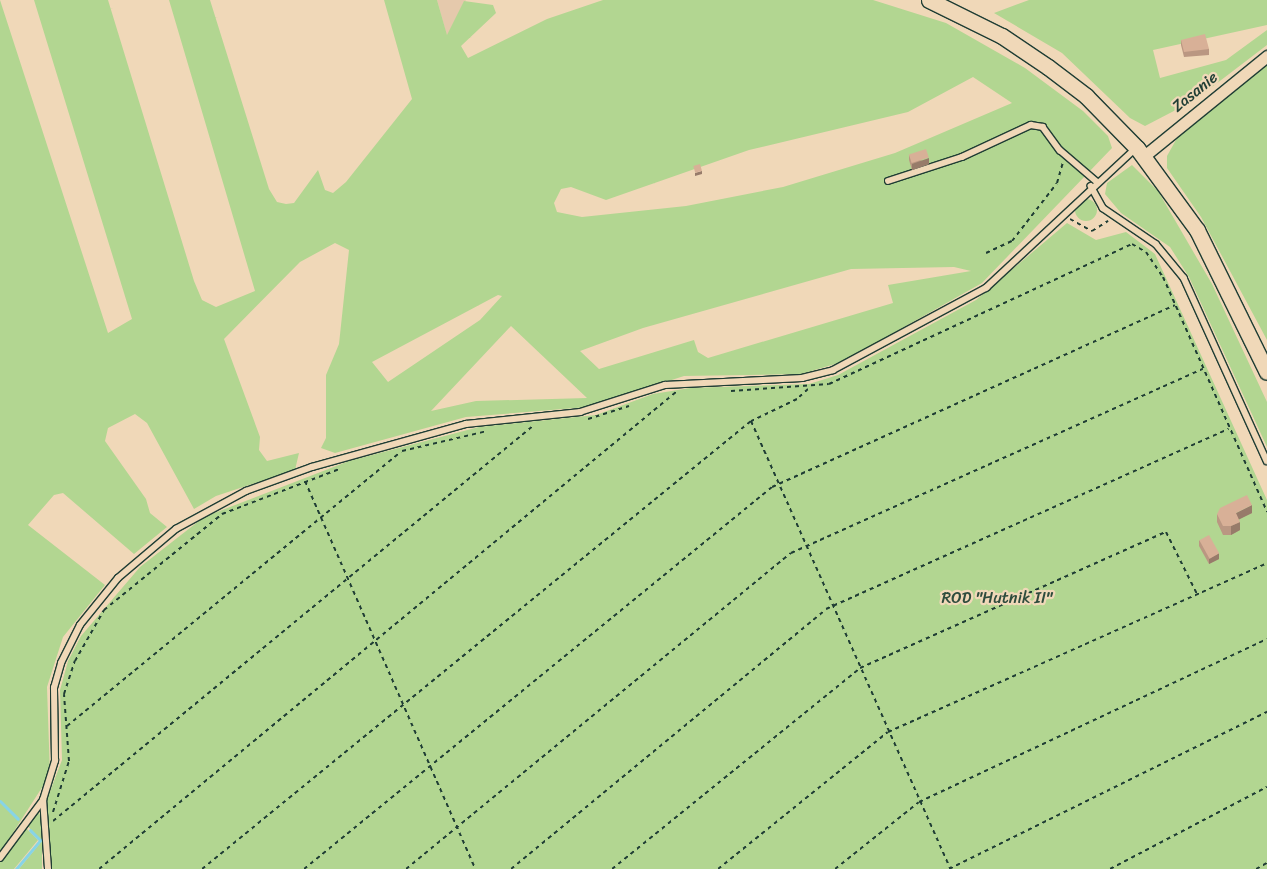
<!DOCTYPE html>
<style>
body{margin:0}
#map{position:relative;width:1267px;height:869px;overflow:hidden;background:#f0d8b8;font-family:Sriracha,sans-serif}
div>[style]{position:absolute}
.built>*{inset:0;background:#e5c9ac}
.green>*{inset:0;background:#b2d691}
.round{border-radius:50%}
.stream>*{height:3px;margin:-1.5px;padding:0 1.5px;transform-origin:1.5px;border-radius:1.5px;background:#87d4e6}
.path>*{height:2px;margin-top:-1px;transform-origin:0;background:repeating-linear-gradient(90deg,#1f3d34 0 4px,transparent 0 8px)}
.roads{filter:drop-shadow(1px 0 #1f3d34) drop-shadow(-1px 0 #1f3d34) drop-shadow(0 1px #1f3d34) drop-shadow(0 -1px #1f3d34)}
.service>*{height:5.5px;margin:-2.75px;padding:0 2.75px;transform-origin:2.75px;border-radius:2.75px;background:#f0d8b8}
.minor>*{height:11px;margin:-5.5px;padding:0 5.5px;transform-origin:5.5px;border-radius:5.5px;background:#f0d8b8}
.tertiary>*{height:15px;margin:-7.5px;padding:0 7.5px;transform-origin:7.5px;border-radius:7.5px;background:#f0d8b8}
.wall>*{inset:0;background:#ba9782}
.shaded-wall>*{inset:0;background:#977b6a}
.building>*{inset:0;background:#d8b097;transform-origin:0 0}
span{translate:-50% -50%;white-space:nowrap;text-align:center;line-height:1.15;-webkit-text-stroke:4.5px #f0d8b8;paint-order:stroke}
.street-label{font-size:16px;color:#1f3d34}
.park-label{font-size:16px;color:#2e4c3d}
</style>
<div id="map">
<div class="built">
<i style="clip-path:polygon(437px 0,466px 0,447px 36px)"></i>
</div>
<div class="green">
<i style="clip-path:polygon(evenodd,0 0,108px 333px,132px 319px,34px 0,108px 0,194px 281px,202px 300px,216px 307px,255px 291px,169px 0,210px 0,269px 189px,277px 202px,286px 204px,294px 203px,318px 170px,325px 190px,333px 193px,346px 182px,412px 99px,384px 0,437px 0,447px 35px,464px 1px,493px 5px,496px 13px,461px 46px,468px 58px,547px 19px,603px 0,873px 0,946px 23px,1025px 68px,1083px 111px,1108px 136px,1112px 148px,982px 283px,842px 362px,801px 374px,684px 376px,588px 407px,466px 417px,335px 453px,321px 448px,326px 438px,326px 375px,339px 344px,349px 250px,335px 243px,300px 262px,224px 339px,260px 437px,259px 450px,267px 461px,299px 453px,295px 470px,216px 496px,194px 509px,147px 423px,135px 414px,108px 428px,105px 441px,146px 499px,150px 513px,167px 527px,134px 554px,63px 493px,54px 495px,28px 525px,105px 585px,63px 637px,47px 687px,50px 775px,0 853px,0 0,973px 77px,1012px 103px,895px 153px,783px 187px,686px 206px,582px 217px,557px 212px,554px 203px,561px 189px,571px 187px,606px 200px,749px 150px,908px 112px,973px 77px,0 0,954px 267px,971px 271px,888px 285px,893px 303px,708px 358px,698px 352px,694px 340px,599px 369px,580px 351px,643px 328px,851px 269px,954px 267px,0 0,498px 295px,502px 296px,480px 320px,388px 382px,372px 362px,498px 295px,0 0,511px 326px,587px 398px,476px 401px,431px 411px,511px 326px)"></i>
<i style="clip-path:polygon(1029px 0,1267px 0,1267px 25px,1153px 50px,1160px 78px,1226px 60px,1267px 30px,1267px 45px,1195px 100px,1145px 126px,1130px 118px,1062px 53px,994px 13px)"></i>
<i style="clip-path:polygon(1267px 63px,1267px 340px,1201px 217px,1167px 168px,1167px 156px,1181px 131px)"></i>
<i style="clip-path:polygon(1132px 165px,1158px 191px,1212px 284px,1267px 402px,1267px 447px,1189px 277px,1170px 247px,1121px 213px,1105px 194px,1107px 183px)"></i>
<i class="round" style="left:1075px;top:199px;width:22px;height:22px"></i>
<i style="clip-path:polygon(1067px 223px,1096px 240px,1126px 232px,1155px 254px,1267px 500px,1267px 869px,51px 869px,46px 802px,62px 760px,60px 690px,68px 661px,81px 636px,140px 567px,204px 517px,349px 461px,479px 427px,596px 415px,653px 394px,690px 388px,809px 384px,838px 375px,976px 300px)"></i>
<i style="clip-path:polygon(38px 811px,42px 819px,42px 869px,19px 869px,41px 842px,27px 825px)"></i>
<i style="clip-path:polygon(25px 827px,38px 840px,14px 869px,0 869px,0 861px)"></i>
</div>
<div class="stream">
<i style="left:0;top:801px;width:25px;rotate:45deg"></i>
<i style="left:16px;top:869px;width:38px;rotate:-50deg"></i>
<i style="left:40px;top:840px;width:14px;rotate:-135deg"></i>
</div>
<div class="path">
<i style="left:1070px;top:219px;width:25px;rotate:29deg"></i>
<i style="left:1092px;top:231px;width:19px;rotate:-32deg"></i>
<i style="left:986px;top:253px;width:29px;rotate:-25deg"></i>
<i style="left:1012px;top:241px;width:73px;rotate:-52.2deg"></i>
<i style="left:1057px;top:183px;width:22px;rotate:-74deg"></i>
<i style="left:808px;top:389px;width:15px;rotate:138deg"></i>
<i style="left:797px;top:399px;width:51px;rotate:154.4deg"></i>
<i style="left:751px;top:421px;width:490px;rotate:66deg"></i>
<i style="left:731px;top:391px;width:98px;rotate:-4.1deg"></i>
<i style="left:829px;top:384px;width:334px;rotate:-24.8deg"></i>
<i style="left:1132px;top:244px;width:16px;rotate:30deg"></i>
<i style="left:1146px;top:252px;width:30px;rotate:56deg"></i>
<i style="left:1163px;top:277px;width:257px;rotate:66.1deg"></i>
<i style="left:588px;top:419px;width:43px;rotate:-17.6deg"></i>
<i style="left:402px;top:451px;width:87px;rotate:-13.2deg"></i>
<i style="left:305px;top:481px;width:424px;rotate:66.3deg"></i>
<i style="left:67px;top:726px;width:432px;rotate:-39.4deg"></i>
<i style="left:53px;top:812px;width:53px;rotate:-72.6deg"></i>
<i style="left:69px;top:761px;width:67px;rotate:-94.3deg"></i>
<i style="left:64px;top:694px;width:35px;rotate:-72deg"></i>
<i style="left:75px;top:661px;width:59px;rotate:-60.4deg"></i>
<i style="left:104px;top:610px;width:152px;rotate:-39.1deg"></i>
<i style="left:222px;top:514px;width:125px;rotate:-21deg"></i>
<i style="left:53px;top:821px;width:623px;rotate:-39.46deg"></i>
<i style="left:99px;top:869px;width:749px;rotate:-39.58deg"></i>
<i style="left:202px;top:869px;width:709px;rotate:-39.22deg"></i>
<i style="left:304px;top:869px;width:604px;rotate:-39.22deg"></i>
<i style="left:772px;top:487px;width:442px;rotate:-24.3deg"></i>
<i style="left:406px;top:869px;width:498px;rotate:-39.4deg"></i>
<i style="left:791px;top:553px;width:451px;rotate:-24.1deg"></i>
<i style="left:511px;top:869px;width:408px;rotate:-39.5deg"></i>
<i style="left:826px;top:609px;width:441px;rotate:-24.1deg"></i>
<i style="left:612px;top:869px;width:319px;rotate:-39deg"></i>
<i style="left:860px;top:668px;width:335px;rotate:-24deg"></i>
<i style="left:1166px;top:532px;width:69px;rotate:63.4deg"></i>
<i style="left:718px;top:869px;width:218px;rotate:-38.9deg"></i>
<i style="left:888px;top:732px;width:415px;rotate:-24deg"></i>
<i style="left:835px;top:869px;width:107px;rotate:-38.6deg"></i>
<i style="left:919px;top:802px;width:384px;rotate:-25.1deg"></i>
<i style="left:949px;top:869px;width:355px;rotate:-26.3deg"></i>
<i style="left:1110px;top:869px;width:177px;rotate:-27.6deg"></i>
<i style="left:1256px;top:869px;width:13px;rotate:-29deg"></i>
</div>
<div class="roads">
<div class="service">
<i style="left:888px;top:181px;width:78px;rotate:-18deg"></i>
<i style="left:962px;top:157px;width:76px;rotate:-24.9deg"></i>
<i style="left:1031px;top:125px;width:12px;rotate:9deg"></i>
<i style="left:1043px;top:127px;width:29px;rotate:54deg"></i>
<i style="left:1060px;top:150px;width:48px;rotate:40.7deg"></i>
<i style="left:1091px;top:186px;width:25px;rotate:61deg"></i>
<i style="left:1103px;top:208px;width:64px;rotate:34.2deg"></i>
<i style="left:1156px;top:244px;width:44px;rotate:50.5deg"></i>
<i style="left:1184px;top:278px;width:201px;rotate:65.6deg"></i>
<i style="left:0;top:858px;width:72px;rotate:-53.4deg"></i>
<i style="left:48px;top:869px;width:69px;rotate:-94.1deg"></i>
<i style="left:43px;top:800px;width:41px;rotate:-72.9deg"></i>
<i style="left:55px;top:761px;width:73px;rotate:-90.8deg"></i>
<i style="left:54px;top:688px;width:26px;rotate:-74deg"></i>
<i style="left:61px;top:663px;width:42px;rotate:-63.4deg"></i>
<i style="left:80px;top:625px;width:60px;rotate:-51deg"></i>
<i style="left:118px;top:578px;width:76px;rotate:-40.2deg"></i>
<i style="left:176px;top:529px;width:80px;rotate:-28.5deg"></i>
<i style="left:246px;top:491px;width:70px;rotate:-20deg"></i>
<i style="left:312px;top:467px;width:160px;rotate:-15.6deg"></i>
<i style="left:466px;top:424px;width:115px;rotate:-6deg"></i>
<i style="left:580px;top:412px;width:89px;rotate:-17.6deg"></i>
<i style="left:665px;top:385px;width:137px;rotate:-2.9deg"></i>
<i style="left:802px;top:378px;width:32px;rotate:-14deg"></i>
<i style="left:833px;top:370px;width:174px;rotate:-28.2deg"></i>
<i style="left:986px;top:288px;width:204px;rotate:-43deg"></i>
</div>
<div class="minor">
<i style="left:1144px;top:156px;width:159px;rotate:-39.1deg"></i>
</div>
<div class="tertiary">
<i style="left:929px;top:0;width:81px;rotate:26.3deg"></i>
<i style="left:1002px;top:36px;width:55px;rotate:34deg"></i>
<i style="left:1048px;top:67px;width:48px;rotate:37.3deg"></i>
<i style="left:1086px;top:96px;width:73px;rotate:45.6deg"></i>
<i style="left:1137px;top:148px;width:102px;rotate:53.8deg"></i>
<i style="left:1197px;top:230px;width:158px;rotate:63.8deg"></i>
</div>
</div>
<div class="wall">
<i style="clip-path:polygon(1181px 40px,1209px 49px,1209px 55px,1184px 57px,1181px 45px)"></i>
<i style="clip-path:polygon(909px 155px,929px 164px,912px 170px,909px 160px)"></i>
<i style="clip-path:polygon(1252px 513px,1239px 519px,1240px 530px,1231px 535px,1223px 535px,1217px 522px,1217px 514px)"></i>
<i style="clip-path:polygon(1199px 540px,1219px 559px,1209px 564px,1199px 546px)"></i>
</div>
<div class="shaded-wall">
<i style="clip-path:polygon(929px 158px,929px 164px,912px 170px,912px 164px)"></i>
<i style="clip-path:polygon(702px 171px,702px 174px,695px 176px,695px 173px)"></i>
<i style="clip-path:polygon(1252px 505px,1252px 513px,1236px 521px,1236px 513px)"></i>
<i style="clip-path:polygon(1240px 522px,1240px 530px,1231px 535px,1231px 526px)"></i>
<i style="clip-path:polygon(1219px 553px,1219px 559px,1209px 564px,1209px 559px)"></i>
</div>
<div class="building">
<i style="clip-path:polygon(1205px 34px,1209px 49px,1184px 52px,1181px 40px)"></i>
<i style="left:926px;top:149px;width:9px;height:18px;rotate:72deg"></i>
<i style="left:700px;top:164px;width:7px;height:7px;rotate:74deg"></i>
<i style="clip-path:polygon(1247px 495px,1252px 505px,1236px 513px,1240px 522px,1231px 526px,1223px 526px,1217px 514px,1220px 508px)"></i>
<i style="left:1209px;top:535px;width:21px;height:11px;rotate:61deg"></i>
</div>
<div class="street-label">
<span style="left:1195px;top:92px;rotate:-39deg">Zasanie</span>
</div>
<div class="park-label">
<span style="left:997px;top:598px">ROD "Hutnik II"</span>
</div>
</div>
